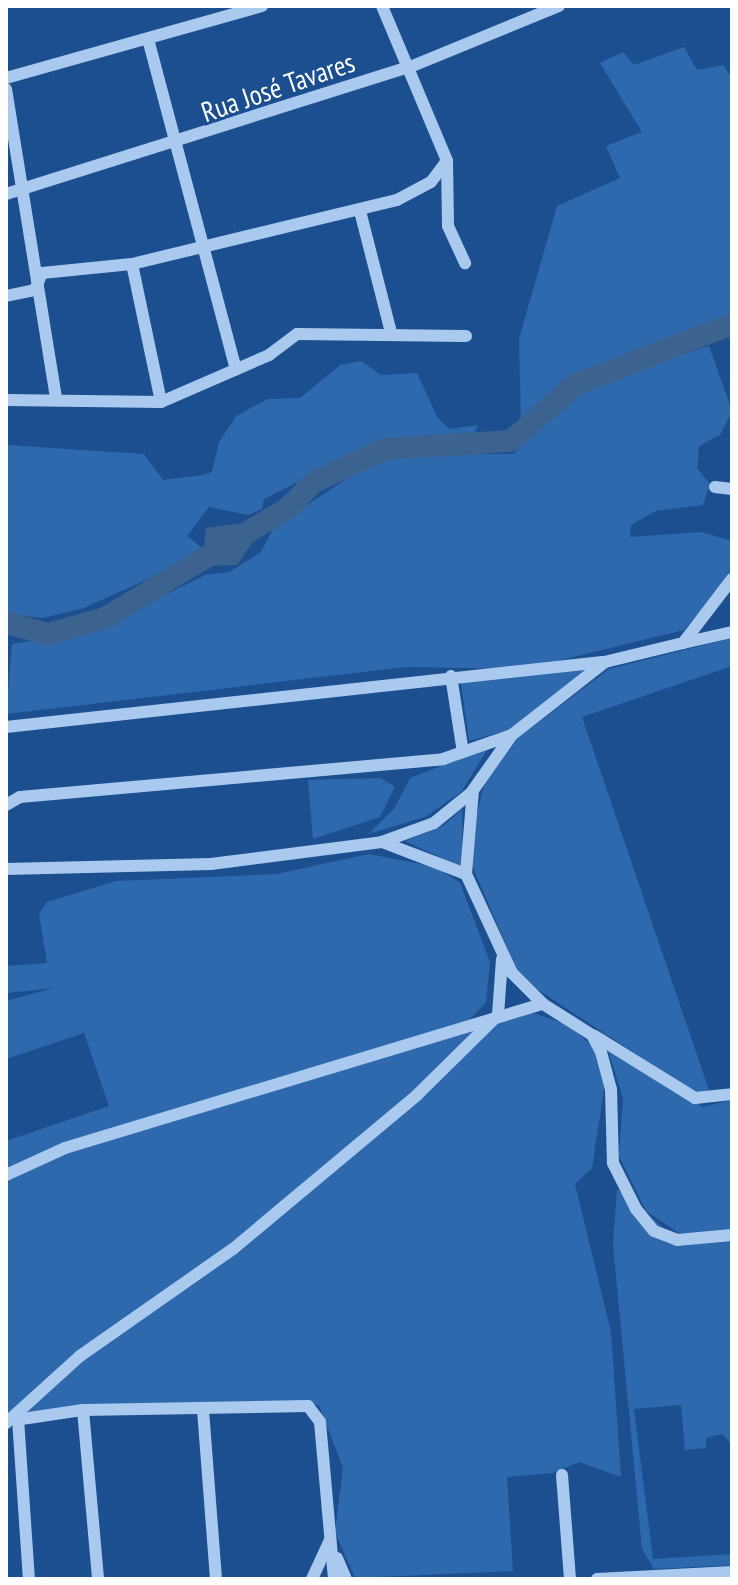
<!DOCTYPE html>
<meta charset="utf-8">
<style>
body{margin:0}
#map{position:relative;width:738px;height:1585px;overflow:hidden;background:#1b4f8f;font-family:"PT Sans Narrow",sans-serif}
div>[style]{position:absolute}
.green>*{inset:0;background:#2e69ad}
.water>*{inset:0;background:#3c6290}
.river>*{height:22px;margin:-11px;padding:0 11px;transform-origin:11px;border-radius:11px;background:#3c6290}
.minor>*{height:12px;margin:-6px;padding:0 6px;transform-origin:6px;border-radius:6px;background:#a9c9ee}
span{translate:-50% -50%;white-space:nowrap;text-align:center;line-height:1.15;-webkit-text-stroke:6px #1b4f8f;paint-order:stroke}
.street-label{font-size:28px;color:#fff}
.frame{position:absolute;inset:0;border:8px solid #fff;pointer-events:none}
</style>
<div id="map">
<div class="green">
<i style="clip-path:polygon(684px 47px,697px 70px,723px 65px,732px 78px,732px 318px,569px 382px,521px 429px,519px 339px,557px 206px,620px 178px,606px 146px,642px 132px,600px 63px,623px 52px,634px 65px)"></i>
<i style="clip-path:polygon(709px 346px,732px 411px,720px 435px,699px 446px,697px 468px,710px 484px,703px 505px,656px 511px,631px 525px,630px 537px,701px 532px,732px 541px,729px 577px,684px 630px,524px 669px,406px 667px,6px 714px,12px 644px,91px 632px,205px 575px,229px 572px,261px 552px,274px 527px,384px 454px,514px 454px,573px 390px)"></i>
<i style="clip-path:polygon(361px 361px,381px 375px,417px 373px,437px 417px,449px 429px,478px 425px,473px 436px,365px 448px,264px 499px,262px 509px,248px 515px,209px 507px,187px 536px,201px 547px,179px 565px,84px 608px,43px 618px,6px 614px,6px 445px,144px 454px,163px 480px,202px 475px,212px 472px,219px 442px,236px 416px,267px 399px,300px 398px,340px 365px)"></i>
<i style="clip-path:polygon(732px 638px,732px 666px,582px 717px,710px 1093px,697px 1094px,520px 978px,467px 854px,485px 781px,519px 737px,609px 669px)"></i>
<i style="clip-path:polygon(594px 666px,512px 729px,469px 741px,461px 683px)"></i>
<i style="clip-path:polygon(489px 747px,461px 792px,425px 817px,368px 834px,394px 809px,410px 778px)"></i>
<i style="clip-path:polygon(381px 778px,395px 787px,380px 817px,313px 839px,308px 780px)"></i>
<i style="clip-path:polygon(462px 809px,463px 868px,405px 841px,443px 826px)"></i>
<i style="clip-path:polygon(369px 854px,436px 867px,460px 883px,490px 962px,486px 1003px,469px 1020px,6px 1172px,6px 1141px,109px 1106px,84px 1033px,6px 1059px,6px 1001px,54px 988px,6px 993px,6px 966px,47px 963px,39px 914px,47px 902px,116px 881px,276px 874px)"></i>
<i style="clip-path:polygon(531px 1012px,568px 1025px,596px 1049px,606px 1076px,592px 1168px,575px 1184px,611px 1332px,621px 1477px,579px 1462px,553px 1473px,507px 1477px,513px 1571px,355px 1578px,335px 1532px,343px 1468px,319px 1405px,101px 1404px,6px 1414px,6px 1180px,68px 1152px)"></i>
<i style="clip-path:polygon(608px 1050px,703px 1107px,732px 1100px,732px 1232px,679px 1233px,646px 1211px,619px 1156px,623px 1098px)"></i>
<i style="clip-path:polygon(617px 1189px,684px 1245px,732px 1240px,732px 1445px,722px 1434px,706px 1438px,706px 1448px,685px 1450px,681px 1405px,634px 1409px,653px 1559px,732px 1554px,732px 1565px,654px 1569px,642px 1549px,613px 1245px)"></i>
</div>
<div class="water">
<i style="clip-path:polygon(250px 522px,259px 533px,237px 565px,212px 566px,203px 554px,206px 528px)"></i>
</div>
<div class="river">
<i style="left:6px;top:623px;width:43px;rotate:14.7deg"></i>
<i style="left:48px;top:634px;width:59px;rotate:-15.7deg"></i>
<i style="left:105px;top:618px;width:214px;rotate:-31deg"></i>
<i style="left:288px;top:508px;width:37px;rotate:-45deg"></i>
<i style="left:314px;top:482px;width:77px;rotate:-25.2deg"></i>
<i style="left:384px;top:449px;width:127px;rotate:-3.6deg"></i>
<i style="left:511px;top:441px;width:84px;rotate:-41.6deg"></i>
<i style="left:574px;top:385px;width:169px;rotate:-21.1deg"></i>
</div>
<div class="minor">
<i style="left:382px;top:6px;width:168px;rotate:67.2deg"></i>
<i style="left:447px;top:161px;width:65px;rotate:89.1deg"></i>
<i style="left:448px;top:226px;width:41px;rotate:65.3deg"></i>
<i style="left:148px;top:39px;width:342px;rotate:75.1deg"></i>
<i style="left:6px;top:78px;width:266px;rotate:-15.7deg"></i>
<i style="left:6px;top:89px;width:314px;rotate:80.8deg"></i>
<i style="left:6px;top:194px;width:423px;rotate:-17.5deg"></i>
<i style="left:410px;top:67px;width:161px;rotate:-22.3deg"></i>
<i style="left:360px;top:211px;width:126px;rotate:75.7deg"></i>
<i style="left:132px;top:264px;width:141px;rotate:78.1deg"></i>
<i style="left:6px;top:296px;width:30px;rotate:-12deg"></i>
<i style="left:35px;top:290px;width:18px;rotate:-68deg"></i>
<i style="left:42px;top:273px;width:90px;rotate:-5.7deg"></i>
<i style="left:132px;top:264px;width:273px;rotate:-13.6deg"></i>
<i style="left:397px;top:200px;width:38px;rotate:-28deg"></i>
<i style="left:431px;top:182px;width:26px;rotate:-53deg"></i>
<i style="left:6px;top:400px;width:155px;rotate:0.7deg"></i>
<i style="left:161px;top:402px;width:118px;rotate:-23.5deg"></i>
<i style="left:269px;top:355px;width:35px;rotate:-37deg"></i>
<i style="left:297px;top:334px;width:169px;rotate:0.7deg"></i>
<i style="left:715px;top:487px;width:17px;rotate:7deg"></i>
<i style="left:732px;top:579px;width:81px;rotate:127.4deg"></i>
<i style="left:683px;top:643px;width:80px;rotate:166.3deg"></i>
<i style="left:605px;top:662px;width:118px;rotate:141.9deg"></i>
<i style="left:512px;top:735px;width:67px;rotate:125.3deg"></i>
<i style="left:473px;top:790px;width:84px;rotate:94.8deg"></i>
<i style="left:466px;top:874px;width:109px;rotate:65.1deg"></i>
<i style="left:512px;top:973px;width:44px;rotate:45deg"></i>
<i style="left:543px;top:1004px;width:58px;rotate:32.3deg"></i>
<i style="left:592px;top:1035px;width:19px;rotate:62deg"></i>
<i style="left:601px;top:1052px;width:38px;rotate:75deg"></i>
<i style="left:611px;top:1089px;width:74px;rotate:88.5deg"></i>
<i style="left:613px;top:1163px;width:51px;rotate:63.4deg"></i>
<i style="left:636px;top:1209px;width:28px;rotate:51deg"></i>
<i style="left:654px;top:1231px;width:25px;rotate:21deg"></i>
<i style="left:677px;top:1240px;width:55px;rotate:-5.2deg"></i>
<i style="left:683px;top:643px;width:50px;rotate:-12.7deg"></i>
<i style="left:451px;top:676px;width:71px;rotate:81.1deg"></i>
<i style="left:6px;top:727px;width:600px;rotate:-6.22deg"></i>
<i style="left:6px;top:805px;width:16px;rotate:-30deg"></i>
<i style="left:20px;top:797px;width:425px;rotate:-5.1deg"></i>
<i style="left:443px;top:759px;width:73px;rotate:-19.2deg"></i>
<i style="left:382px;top:842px;width:55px;rotate:-20.1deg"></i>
<i style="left:434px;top:823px;width:49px;rotate:-39.2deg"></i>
<i style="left:6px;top:869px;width:205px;rotate:-1.4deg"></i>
<i style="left:211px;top:864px;width:172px;rotate:-7.3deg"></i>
<i style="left:382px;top:842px;width:90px;rotate:20.9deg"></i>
<i style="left:595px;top:1036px;width:118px;rotate:31.8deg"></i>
<i style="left:695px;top:1098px;width:37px;rotate:-6deg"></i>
<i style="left:6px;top:1175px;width:65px;rotate:-24.6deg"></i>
<i style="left:65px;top:1148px;width:499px;rotate:-16.8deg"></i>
<i style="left:83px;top:1410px;width:170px;rotate:84.9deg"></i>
<i style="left:203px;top:1410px;width:169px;rotate:85.6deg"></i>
<i style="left:18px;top:1419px;width:160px;rotate:86.1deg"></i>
<i style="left:15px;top:1420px;width:69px;rotate:-8.4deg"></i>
<i style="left:83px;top:1410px;width:225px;rotate:-1deg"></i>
<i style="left:308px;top:1406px;width:20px;rotate:53deg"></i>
<i style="left:320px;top:1422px;width:158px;rotate:84.9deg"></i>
<i style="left:6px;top:1423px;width:100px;rotate:-42.2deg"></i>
<i style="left:80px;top:1356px;width:187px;rotate:-35deg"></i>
<i style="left:233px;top:1249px;width:240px;rotate:-39.9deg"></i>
<i style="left:417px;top:1095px;width:114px;rotate:-44.6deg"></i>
<i style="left:498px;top:1015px;width:56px;rotate:-85.9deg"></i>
<i style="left:562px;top:1475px;width:104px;rotate:85.6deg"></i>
<i style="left:337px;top:1558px;width:23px;rotate:67deg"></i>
<i style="left:312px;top:1579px;width:41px;rotate:-65.3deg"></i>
<i style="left:597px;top:1579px;width:135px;rotate:-3deg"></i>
</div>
<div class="street-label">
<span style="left:278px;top:87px;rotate:-19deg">Rua José Tavares</span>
</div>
<div class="frame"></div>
</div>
